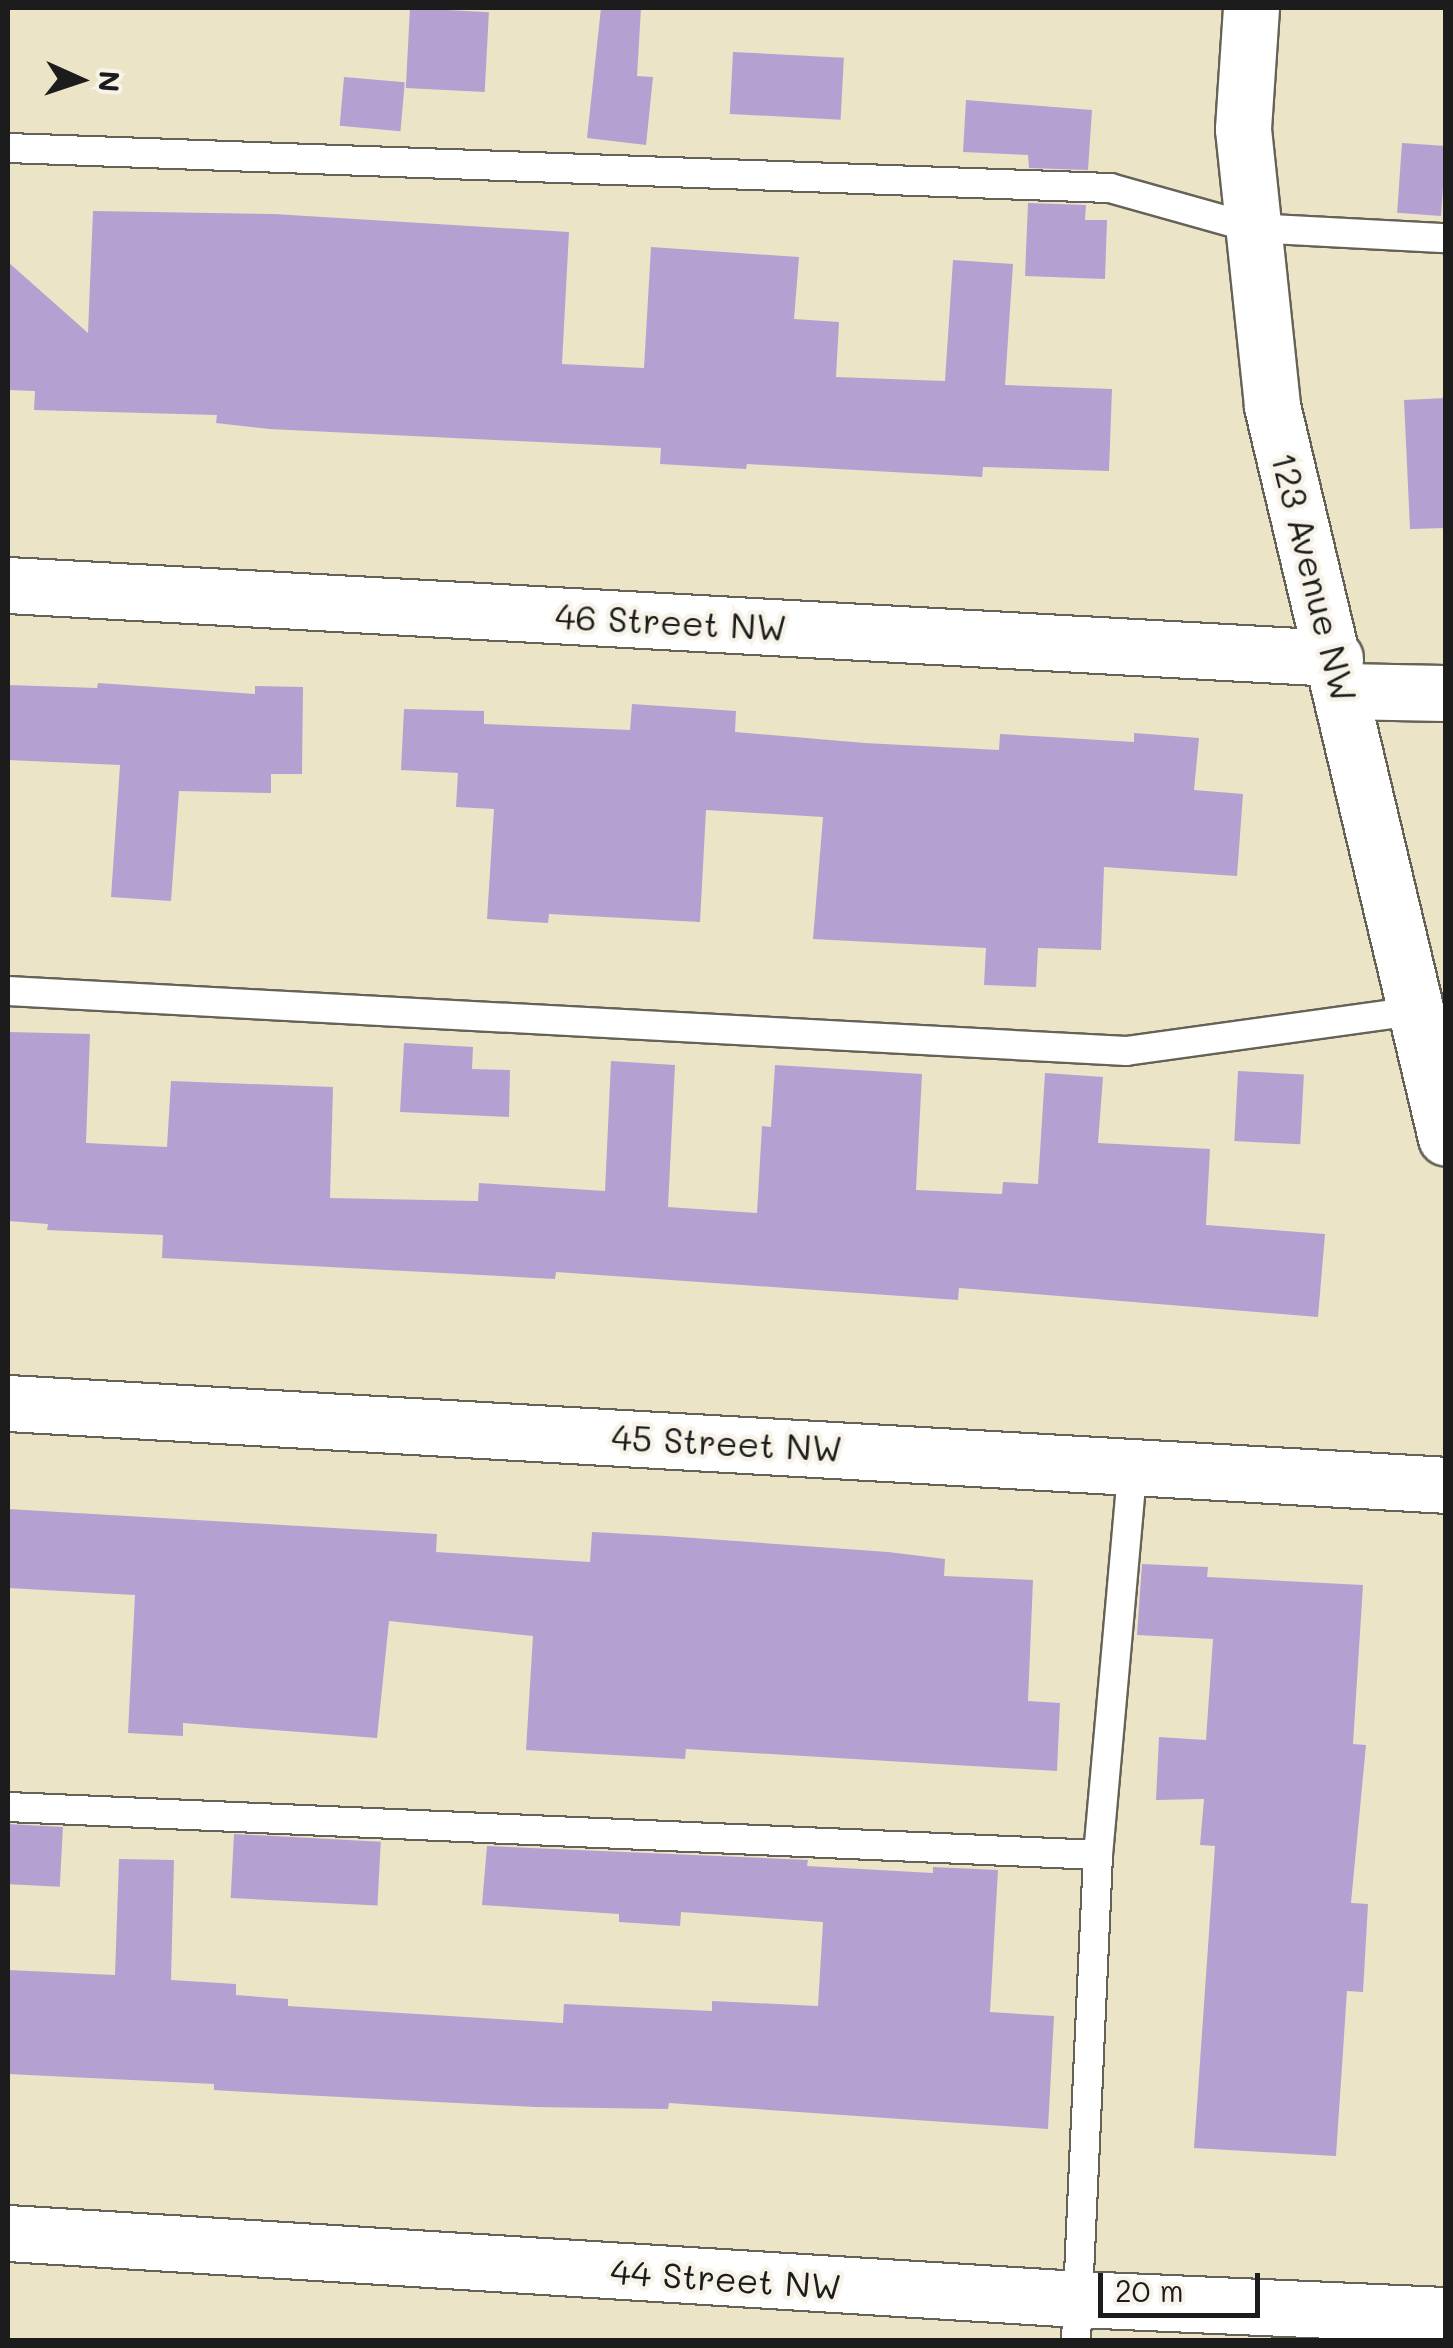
<!DOCTYPE html>
<style>
body{margin:0}
#map{position:relative;width:1453px;height:2348px;overflow:hidden;background:#ece4c6;font-family:Mali,sans-serif}
div>[style]{position:absolute}
.building>*{inset:0;background:#b4a1d2;transform-origin:0 0}
.roads{filter:drop-shadow(2px 0 #656258) drop-shadow(-2px 0 #656258) drop-shadow(0 2px #656258) drop-shadow(0 -2px #656258)}
.service>*{height:28px;margin:-14px;padding:0 14px;transform-origin:14px;border-radius:14px;background:#fff}
.minor>*{height:55px;margin:-27.5px;padding:0 27.5px;transform-origin:27.5px;border-radius:27.5px;background:#fff}
span{translate:-50% -50%;white-space:nowrap;text-align:center;line-height:1.15;-webkit-text-stroke:9px #f7f3e8;paint-order:stroke}
.street-label{font-size:35px;color:#1c1c1c}
.frame{position:absolute;inset:0;border:10px solid #1c1c1c;pointer-events:none}
.north{position:absolute;left:30px;top:30px;width:100px;height:100px;-webkit-text-stroke:8px #f7f3e8;paint-order:stroke;rotate:93deg;font-size:28px;font-weight:700;line-height:40px;text-align:center;color:#1c1c1c}
.north::after{content:'';display:block;margin:auto;width:35px;height:45px;background:#1c1c1c;clip-path:polygon(50% 0,100% 100%,50% 72%,0 100%)}
.scale{position:absolute;left:1098px;top:2273px;width:162px;height:45px;box-sizing:border-box;border:5px solid #1c1c1c;border-top:0;padding-left:12px;font-size:30px;line-height:35px;white-space:nowrap;color:#1c1c1c;-webkit-text-stroke:8px #f7f3e8;paint-order:stroke}
</style>
<div id="map">
<div class="building">
<i style="left:410px;top:8px;width:79px;height:80px;rotate:3deg"></i>
<i style="clip-path:polygon(601px 8px,641px 8px,637px 76px,653px 77px,646px 145px,587px 138px)"></i>
<i style="left:733px;top:52px;width:111px;height:62px;rotate:3deg"></i>
<i style="left:344px;top:77px;width:61px;height:49px;rotate:5deg"></i>
<i style="clip-path:polygon(966px 100px,1092px 110px,1088px 170px,1029px 168px,1028px 155px,963px 152px)"></i>
<i style="left:1402px;top:143px;width:44px;height:70px;rotate:4deg"></i>
<i style="clip-path:polygon(1028px 203px,1086px 205px,1085px 220px,1107px 220px,1105px 279px,1025px 276px)"></i>
<i style="clip-path:polygon(93px 211px,274px 214px,569px 232px,562px 364px,644px 368px,651px 247px,799px 257px,794px 319px,839px 322px,836px 377px,945px 381px,953px 260px,1013px 264px,1005px 385px,1112px 389px,1109px 471px,983px 467px,982px 477px,747px 464px,746px 469px,660px 464px,661px 448px,269px 429px,216px 423px,217px 415px,34px 410px,35px 391px,8px 390px,8px 262px,88px 333px)"></i>
<i style="clip-path:polygon(1446px 398px,1446px 528px,1410px 529px,1404px 400px)"></i>
<i style="clip-path:polygon(98px 683px,255px 694px,255px 686px,303px 687px,302px 774px,271px 774px,271px 793px,179px 791px,171px 901px,111px 897px,120px 765px,8px 760px,8px 685px,97px 688px)"></i>
<i style="clip-path:polygon(632px 704px,736px 711px,735px 732px,865px 743px,999px 750px,1000px 734px,1134px 742px,1134px 733px,1199px 738px,1194px 790px,1243px 794px,1237px 876px,1104px 867px,1101px 950px,1038px 948px,1036px 987px,984px 985px,986px 948px,813px 939px,823px 817px,706px 810px,700px 922px,549px 914px,548px 923px,487px 919px,494px 809px,456px 807px,458px 773px,401px 770px,404px 709px,484px 711px,484px 724px,630px 730px)"></i>
<i style="clip-path:polygon(8px 1032px,90px 1034px,86px 1143px,167px 1147px,171px 1081px,333px 1087px,330px 1198px,478px 1201px,479px 1183px,605px 1191px,611px 1061px,675px 1065px,668px 1207px,757px 1213px,762px 1126px,771px 1127px,775px 1065px,922px 1074px,916px 1190px,1002px 1194px,1003px 1182px,1038px 1184px,1045px 1073px,1103px 1077px,1098px 1143px,1210px 1149px,1206px 1225px,1325px 1234px,1318px 1317px,959px 1288px,958px 1300px,556px 1272px,555px 1279px,162px 1258px,163px 1235px,47px 1230px,48px 1224px,8px 1221px)"></i>
<i style="clip-path:polygon(404px 1043px,473px 1047px,472px 1069px,510px 1070px,509px 1117px,400px 1112px)"></i>
<i style="left:1238px;top:1071px;width:66px;height:70px;rotate:3deg"></i>
<i style="clip-path:polygon(8px 1509px,437px 1534px,436px 1552px,590px 1562px,592px 1532px,666px 1536px,888px 1552px,945px 1559px,944px 1576px,1033px 1580px,1028px 1701px,1060px 1703px,1057px 1771px,686px 1749px,685px 1759px,526px 1750px,533px 1636px,389px 1621px,377px 1738px,183px 1723px,183px 1736px,128px 1733px,135px 1595px,8px 1588px)"></i>
<i style="clip-path:polygon(1142px 1564px,1208px 1567px,1207px 1577px,1363px 1585px,1353px 1744px,1366px 1745px,1351px 1903px,1368px 1904px,1363px 1992px,1347px 1991px,1336px 2156px,1194px 2148px,1215px 1846px,1200px 1845px,1204px 1799px,1156px 1800px,1159px 1737px,1206px 1740px,1213px 1639px,1137px 1635px)"></i>
<i style="left:8px;top:1824px;width:55px;height:60px;rotate:3deg"></i>
<i style="left:234px;top:1834px;width:147px;height:64px;rotate:3deg"></i>
<i style="clip-path:polygon(487px 1846px,808px 1860px,807px 1866px,933px 1873px,933px 1867px,998px 1870px,990px 2012px,1054px 2016px,1048px 2129px,669px 2103px,668px 2109px,535px 2107px,283px 2094px,214px 2090px,214px 2084px,8px 2074px,8px 1970px,115px 1975px,119px 1859px,174px 1860px,171px 1980px,236px 1984px,236px 1995px,288px 1999px,288px 2006px,563px 2023px,564px 2004px,712px 2011px,712px 2001px,818px 2006px,823px 1922px,681px 1912px,680px 1926px,619px 1922px,619px 1914px,482px 1905px)"></i>
</div>
<div class="roads">
<div class="service">
<i style="left:8px;top:148px;width:1103px;rotate:2.08deg"></i>
<i style="left:1110px;top:188px;width:148px;rotate:15.7deg"></i>
<i style="left:1252px;top:228px;width:194px;rotate:3deg"></i>
<i style="left:8px;top:991px;width:1120px;rotate:3.07deg"></i>
<i style="left:1126px;top:1051px;width:291px;rotate:-7.9deg"></i>
<i style="left:8px;top:1807px;width:1091px;rotate:2.52deg"></i>
<i style="left:1076px;top:2340px;width:485px;rotate:-87.4deg"></i>
<i style="left:1098px;top:1855px;width:393px;rotate:-84.9deg"></i>
</div>
<div class="minor">
<i style="left:1251px;top:8px;width:121px;rotate:93.8deg"></i>
<i style="left:1243px;top:129px;width:279px;rotate:84deg"></i>
<i style="left:1272px;top:406px;width:752px;rotate:76.63deg"></i>
<i style="left:8px;top:585px;width:1329px;rotate:3.15deg"></i>
<i style="left:1344px;top:691px;width:102px;rotate:1.1deg"></i>
<i style="left:8px;top:1403px;width:1440px;rotate:3.26deg"></i>
<i style="left:8px;top:2233px;width:1072px;rotate:3.53deg"></i>
<i style="left:1078px;top:2299px;width:368px;rotate:2.5deg"></i>
</div>
</div>
<div class="street-label">
<span style="left:1315px;top:577px;rotate:76deg">123 Avenue NW</span>
<span style="left:671px;top:621px;rotate:3deg">46 Street NW</span>
<span style="left:727px;top:1442px;rotate:3deg">45 Street NW</span>
<span style="left:726px;top:2278px;rotate:4deg">44 Street NW</span>
</div>
<div class="frame"></div>
<div class="north">N</div>
<div class="scale">20 m</div>
</div>
